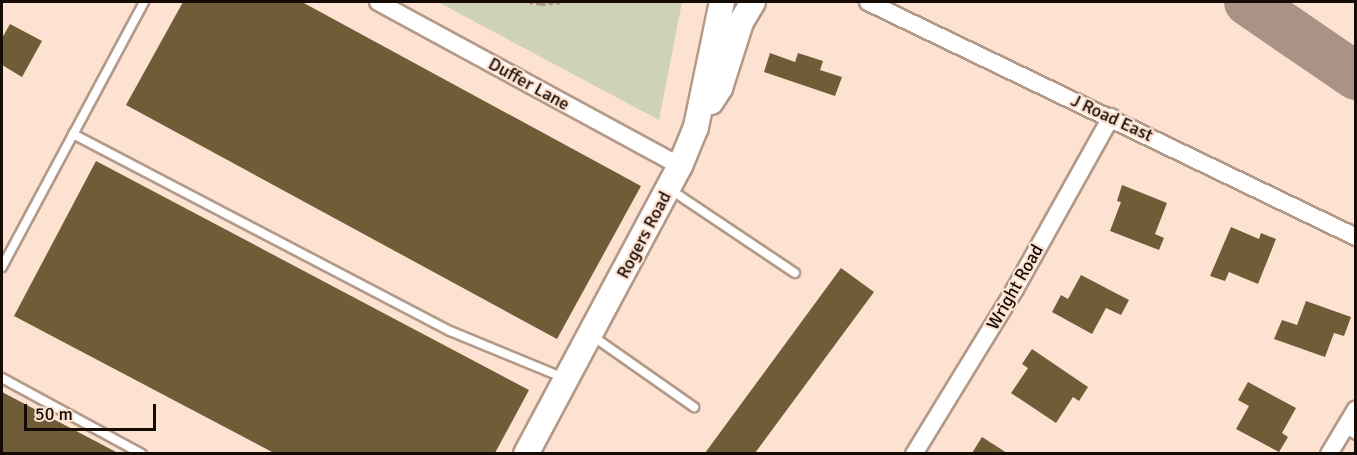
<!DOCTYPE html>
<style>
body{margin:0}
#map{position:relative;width:1357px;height:455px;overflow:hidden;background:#fee2d1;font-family:Signika,sans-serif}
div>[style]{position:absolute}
.green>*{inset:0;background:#ced2b6}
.taxiway>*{height:48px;margin:-24px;padding:0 24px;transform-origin:24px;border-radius:24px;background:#a89386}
.building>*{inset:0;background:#6f5d38}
.path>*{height:3px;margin-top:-1.5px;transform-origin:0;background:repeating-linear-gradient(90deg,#af998c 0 4.5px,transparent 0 7.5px)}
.roads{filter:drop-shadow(2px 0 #b39988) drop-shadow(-2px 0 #b39988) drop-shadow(0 2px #b39988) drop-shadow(0 -2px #b39988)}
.lane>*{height:8px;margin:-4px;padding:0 4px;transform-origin:4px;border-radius:4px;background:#fff}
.street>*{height:16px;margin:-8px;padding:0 8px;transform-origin:8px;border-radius:8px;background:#fff}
.secondary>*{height:24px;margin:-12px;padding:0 12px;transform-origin:12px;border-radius:12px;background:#fff}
span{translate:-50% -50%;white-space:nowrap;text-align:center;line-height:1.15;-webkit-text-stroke:4.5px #fee2d1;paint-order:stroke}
.street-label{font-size:18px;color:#150c06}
.frame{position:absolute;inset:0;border:3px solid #150c06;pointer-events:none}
.scale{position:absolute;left:24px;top:404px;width:132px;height:27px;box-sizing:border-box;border:3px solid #150c06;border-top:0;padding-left:8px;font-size:18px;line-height:21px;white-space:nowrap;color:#150c06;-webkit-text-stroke:4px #fee2d1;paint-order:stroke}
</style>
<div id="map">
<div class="green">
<i style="clip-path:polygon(438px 2px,682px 2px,659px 120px)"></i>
</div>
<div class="taxiway">
<i style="left:1248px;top:2px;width:131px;rotate:34.4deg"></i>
</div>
<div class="building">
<i style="clip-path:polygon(183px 2px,302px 2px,641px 186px,557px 339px,126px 105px)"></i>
<i style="clip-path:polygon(10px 24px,42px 41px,22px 77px,2px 65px,2px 38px)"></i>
<i style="clip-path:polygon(770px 53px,795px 62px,798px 53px,823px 61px,820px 70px,842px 77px,835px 96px,764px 72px)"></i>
<i style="clip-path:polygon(96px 161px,529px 390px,495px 453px,274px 453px,14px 316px)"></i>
<i style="clip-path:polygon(1122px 185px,1167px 203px,1155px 234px,1164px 238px,1159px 250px,1110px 231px,1121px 202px,1117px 201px)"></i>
<i style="clip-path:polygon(1231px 227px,1259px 239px,1261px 233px,1276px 239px,1258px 284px,1229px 272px,1225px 281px,1210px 276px)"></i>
<i style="clip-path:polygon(841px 268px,874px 292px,755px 453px,705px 453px)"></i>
<i style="clip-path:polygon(1081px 275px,1129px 300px,1121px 315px,1106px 308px,1092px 334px,1052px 312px,1061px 295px,1068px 299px)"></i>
<i style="clip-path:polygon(1306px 301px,1351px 317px,1344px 336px,1334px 333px,1325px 357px,1274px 339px,1282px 320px,1297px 325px)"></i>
<i style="clip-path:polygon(1032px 349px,1088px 387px,1079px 401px,1073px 397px,1056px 423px,1011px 393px,1028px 368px,1022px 364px)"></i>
<i style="clip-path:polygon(1248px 382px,1296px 408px,1282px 433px,1288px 437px,1279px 452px,1236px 429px,1249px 406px,1238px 400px)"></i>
<i style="clip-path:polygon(2px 392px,118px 453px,2px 453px)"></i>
<i style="clip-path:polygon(982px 437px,1007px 453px,972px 453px)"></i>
</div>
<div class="path">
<i style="left:529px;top:2px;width:12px;rotate:9deg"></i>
<i style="left:541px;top:4px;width:21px;rotate:-5deg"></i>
</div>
<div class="roads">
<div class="lane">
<i style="left:73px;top:134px;width:425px;rotate:27.6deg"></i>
<i style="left:450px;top:331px;width:123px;rotate:22.4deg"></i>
<i style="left:671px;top:190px;width:149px;rotate:33.8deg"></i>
<i style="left:2px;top:267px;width:301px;rotate:-61.8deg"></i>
<i style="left:591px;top:335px;width:126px;rotate:35deg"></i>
<i style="left:2px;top:378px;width:159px;rotate:28.5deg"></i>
<i style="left:1344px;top:428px;width:14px;rotate:30deg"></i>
</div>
<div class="street">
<i style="left:378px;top:2px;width:344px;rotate:28.5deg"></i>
<i style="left:868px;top:2px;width:542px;rotate:25.71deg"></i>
<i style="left:914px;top:454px;width:193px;rotate:-58.5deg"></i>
<i style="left:1015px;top:289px;width:197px;rotate:-60.8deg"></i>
<i style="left:1329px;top:454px;width:52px;rotate:-59deg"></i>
</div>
<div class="secondary">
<i style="left:711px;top:102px;width:17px;rotate:-57deg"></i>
<i style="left:720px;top:88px;width:69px;rotate:-72.3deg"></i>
<i style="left:741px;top:22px;width:23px;rotate:-59deg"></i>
<i style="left:526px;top:454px;width:327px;rotate:-61.9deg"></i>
<i style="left:680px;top:166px;width:42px;rotate:-67.7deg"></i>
<i style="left:696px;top:127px;width:128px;rotate:-78.3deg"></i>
</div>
</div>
<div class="street-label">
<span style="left:529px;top:84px;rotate:29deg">Duffer Lane</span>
<span style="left:1112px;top:118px;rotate:25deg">J Road East</span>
<span style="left:644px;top:235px;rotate:-62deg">Rogers Road</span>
<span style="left:1015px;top:287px;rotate:-60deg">Wright Road</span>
</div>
<div class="frame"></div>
<div class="scale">50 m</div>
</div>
